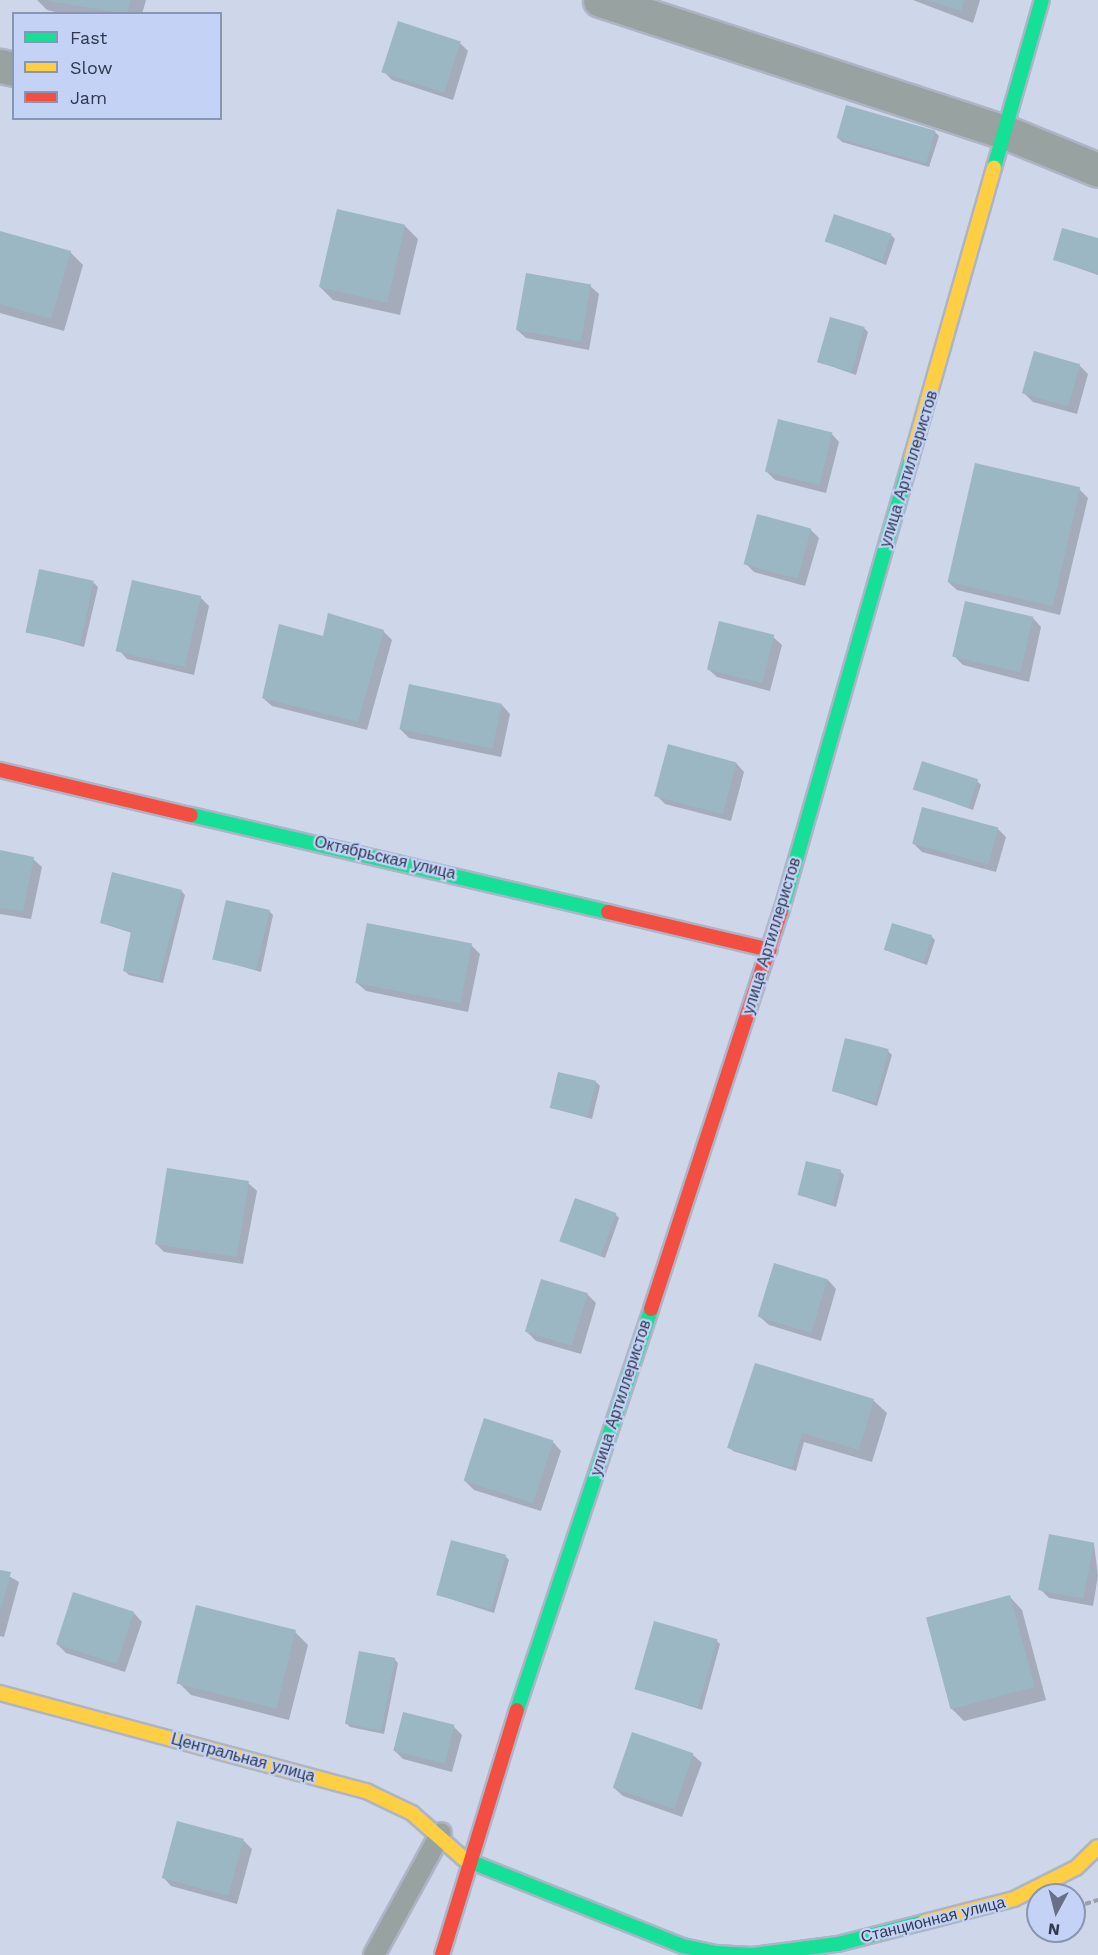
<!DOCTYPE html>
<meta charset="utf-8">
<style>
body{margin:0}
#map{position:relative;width:1098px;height:1955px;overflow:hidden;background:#ced6ea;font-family:"Work Sans",sans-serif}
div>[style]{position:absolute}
.shadow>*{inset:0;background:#0003}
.building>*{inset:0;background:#9bb7c4;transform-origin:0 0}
.path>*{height:4px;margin-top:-2px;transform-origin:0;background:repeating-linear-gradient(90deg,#99a1a5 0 6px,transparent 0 9px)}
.roads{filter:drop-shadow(2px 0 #aeb4c6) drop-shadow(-2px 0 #aeb4c6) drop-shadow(0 2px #aeb4c6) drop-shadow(0 -2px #aeb4c6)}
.lane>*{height:20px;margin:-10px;padding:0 10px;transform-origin:10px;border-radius:10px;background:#98a2a0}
.street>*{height:33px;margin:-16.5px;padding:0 16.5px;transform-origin:16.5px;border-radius:16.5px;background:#98a2a0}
.fast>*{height:14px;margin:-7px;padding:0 7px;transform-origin:7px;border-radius:7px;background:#16e098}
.slow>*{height:14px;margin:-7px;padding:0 7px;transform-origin:7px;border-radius:7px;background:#ffcf43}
.jam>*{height:14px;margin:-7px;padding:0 7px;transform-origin:7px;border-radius:7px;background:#f24e42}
span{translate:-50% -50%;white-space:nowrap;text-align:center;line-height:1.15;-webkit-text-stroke:4.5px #c3d2f5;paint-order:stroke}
.street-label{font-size:16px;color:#303951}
.legend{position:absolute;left:12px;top:12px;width:210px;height:108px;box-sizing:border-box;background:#c3d2f5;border:2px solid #8895b3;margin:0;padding:8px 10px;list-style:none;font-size:18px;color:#303951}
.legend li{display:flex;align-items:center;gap:12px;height:30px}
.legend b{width:30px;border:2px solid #8895b3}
.north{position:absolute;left:1026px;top:1883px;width:60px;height:60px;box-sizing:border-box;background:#c3d2f5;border:2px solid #8895b3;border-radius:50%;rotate:187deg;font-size:16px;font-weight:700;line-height:24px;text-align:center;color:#303951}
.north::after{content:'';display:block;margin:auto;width:21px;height:27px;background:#677087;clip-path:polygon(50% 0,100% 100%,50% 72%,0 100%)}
</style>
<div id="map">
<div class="shadow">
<i style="clip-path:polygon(37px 0,146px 0,142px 14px,64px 14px,47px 10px)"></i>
<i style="clip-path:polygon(913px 0,980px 0,973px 23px)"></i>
<i style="clip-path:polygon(460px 43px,468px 51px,453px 100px,392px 80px,383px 71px)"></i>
<i style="clip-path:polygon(847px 107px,935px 132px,939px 136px,929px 167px,842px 142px,838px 138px)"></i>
<i style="clip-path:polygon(405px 226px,418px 239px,400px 315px,333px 300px,320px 287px)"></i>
<i style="clip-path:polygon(0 232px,70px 252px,83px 265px,64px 331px,0 313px)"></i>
<i style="clip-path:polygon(891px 235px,895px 239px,886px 265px,826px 241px)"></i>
<i style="clip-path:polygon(1098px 239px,1098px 275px,1055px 260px)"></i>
<i style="clip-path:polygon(590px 286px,599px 294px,589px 350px,526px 338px,517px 330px)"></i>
<i style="clip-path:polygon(864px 328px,868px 332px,856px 375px,819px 362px)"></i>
<i style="clip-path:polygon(1079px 365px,1088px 374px,1077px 414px,1033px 402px,1024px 393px)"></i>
<i style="clip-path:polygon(831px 433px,839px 442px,826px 493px,775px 480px,766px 471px)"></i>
<i style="clip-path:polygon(1079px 489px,1088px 498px,1060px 615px,957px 590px,948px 582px)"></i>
<i style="clip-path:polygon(810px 529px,819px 538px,805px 586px,754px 572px,746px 564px)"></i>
<i style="clip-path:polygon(94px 583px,98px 587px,84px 647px,27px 631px)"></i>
<i style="clip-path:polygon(200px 597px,209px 606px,194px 675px,127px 659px,119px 650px)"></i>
<i style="clip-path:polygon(1033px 618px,1041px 627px,1029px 682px,963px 665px,954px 656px)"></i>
<i style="clip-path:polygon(383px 631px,392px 640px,367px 730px,272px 706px,263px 698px,324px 638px)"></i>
<i style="clip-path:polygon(773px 637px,782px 645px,770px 691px,717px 677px,708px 669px)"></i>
<i style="clip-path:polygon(502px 705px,510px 714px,501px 757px,409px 738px,400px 729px)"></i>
<i style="clip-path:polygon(736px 763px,744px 772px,731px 821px,665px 804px,656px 795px)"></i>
<i style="clip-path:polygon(977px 781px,981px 785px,973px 810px,915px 789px)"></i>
<i style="clip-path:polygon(997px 828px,1006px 837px,996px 872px,922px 852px,914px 844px)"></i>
<i style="clip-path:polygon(0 851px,33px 859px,42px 867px,31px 919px,0 914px)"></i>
<i style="clip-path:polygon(181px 891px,185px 895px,163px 983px,129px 975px,125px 971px,132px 933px,101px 923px)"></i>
<i style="clip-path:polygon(269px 911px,273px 915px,261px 972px,215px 959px)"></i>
<i style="clip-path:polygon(368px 925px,472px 946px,480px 954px,468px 1012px,366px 991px,357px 983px)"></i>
<i style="clip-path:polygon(931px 936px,935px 940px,927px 965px,885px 950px)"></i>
<i style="clip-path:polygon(888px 1051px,892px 1055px,877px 1106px,833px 1091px)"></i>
<i style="clip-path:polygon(596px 1082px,600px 1086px,592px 1119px,552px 1108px)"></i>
<i style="clip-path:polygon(840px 1171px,844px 1175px,836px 1207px,799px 1195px)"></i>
<i style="clip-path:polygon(248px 1183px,257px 1191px,243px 1264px,164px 1252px,156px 1244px)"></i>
<i style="clip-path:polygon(615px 1214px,619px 1218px,605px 1258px,562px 1241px)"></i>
<i style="clip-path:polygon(828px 1280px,836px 1289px,821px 1341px,769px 1325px,760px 1317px)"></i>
<i style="clip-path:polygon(587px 1294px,596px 1303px,581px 1354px,536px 1341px,527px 1332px)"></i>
<i style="clip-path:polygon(756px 1365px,874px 1401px,887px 1413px,872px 1462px,804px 1442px,796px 1471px,733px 1451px,729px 1447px)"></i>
<i style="clip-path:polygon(553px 1442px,561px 1451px,541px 1511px,474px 1490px,465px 1481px)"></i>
<i style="clip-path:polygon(1094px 1544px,1098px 1576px,1093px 1606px,1049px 1598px,1040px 1589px)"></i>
<i style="clip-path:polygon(505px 1556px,509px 1560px,494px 1613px,438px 1595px)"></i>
<i style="clip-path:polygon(0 1571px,19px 1582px,4px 1637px,0 1636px)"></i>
<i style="clip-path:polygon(1010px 1597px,1022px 1610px,1046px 1700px,964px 1721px,951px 1708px)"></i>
<i style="clip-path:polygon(134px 1613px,142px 1622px,125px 1672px,66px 1653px,57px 1644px)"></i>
<i style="clip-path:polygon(295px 1632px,308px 1645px,289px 1720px,191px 1695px,178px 1682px)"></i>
<i style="clip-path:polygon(716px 1640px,720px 1644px,702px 1710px,637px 1689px)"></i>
<i style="clip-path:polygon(394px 1659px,398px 1663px,384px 1734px,350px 1727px,346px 1723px)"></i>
<i style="clip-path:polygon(453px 1726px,462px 1735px,452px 1772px,403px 1759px,394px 1750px)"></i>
<i style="clip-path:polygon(693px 1755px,702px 1763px,682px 1817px,623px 1796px,614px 1788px)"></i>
<i style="clip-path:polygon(178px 1822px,244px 1841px,252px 1849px,237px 1904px,171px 1886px,163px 1877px)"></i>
</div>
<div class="building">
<i style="clip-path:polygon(130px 0,127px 14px,49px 1px,49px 0)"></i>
<i style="clip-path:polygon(927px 0,964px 0,961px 11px)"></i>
<i style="left:398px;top:21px;width:66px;height:54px;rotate:18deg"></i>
<i style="left:846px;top:105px;width:93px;height:34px;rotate:16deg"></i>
<i style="left:337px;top:209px;width:70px;height:80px;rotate:13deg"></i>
<i style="left:834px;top:214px;width:61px;height:29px;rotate:19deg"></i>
<i style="clip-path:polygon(1062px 228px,1098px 238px,1098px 273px,1053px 260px)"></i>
<i style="clip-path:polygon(0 231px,71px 251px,51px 319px,0 304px)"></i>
<i style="left:526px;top:273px;width:66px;height:58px;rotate:10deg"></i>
<i style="left:830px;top:317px;width:36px;height:47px;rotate:16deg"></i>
<i style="left:1034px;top:351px;width:48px;height:44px;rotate:16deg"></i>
<i style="left:778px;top:419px;width:56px;height:54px;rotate:14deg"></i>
<i style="left:975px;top:463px;width:108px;height:122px;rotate:13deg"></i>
<i style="left:757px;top:514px;width:56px;height:52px;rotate:15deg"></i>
<i style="left:39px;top:569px;width:56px;height:65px;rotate:12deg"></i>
<i style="left:132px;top:580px;width:71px;height:73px;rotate:13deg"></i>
<i style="left:965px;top:601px;width:70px;height:57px;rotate:13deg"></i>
<i style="clip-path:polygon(328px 613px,384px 630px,358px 722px,262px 698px,279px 624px,323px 636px)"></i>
<i style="left:719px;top:621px;width:57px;height:50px;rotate:14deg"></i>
<i style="left:409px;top:684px;width:95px;height:46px;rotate:12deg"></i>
<i style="left:668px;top:744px;width:71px;height:54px;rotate:15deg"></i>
<i style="left:922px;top:761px;width:59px;height:30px;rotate:18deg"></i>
<i style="left:922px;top:807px;width:79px;height:38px;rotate:15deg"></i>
<i style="clip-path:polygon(0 850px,34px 857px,23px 911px,0 908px)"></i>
<i style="clip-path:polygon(112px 872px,182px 890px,159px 980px,123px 971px,131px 931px,100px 923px)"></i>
<i style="left:226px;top:900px;width:45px;height:61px;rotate:13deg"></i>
<i style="left:367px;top:923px;width:107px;height:61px;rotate:11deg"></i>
<i style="left:892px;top:923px;width:42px;height:28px;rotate:17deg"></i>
<i style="left:845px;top:1038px;width:45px;height:55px;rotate:14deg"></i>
<i style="left:558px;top:1072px;width:39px;height:37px;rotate:13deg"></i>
<i style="left:806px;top:1161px;width:36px;height:35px;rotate:14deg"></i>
<i style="left:167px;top:1168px;width:83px;height:77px;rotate:9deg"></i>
<i style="left:575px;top:1198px;width:44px;height:46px;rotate:20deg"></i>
<i style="left:774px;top:1263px;width:56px;height:56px;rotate:17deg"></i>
<i style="left:541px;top:1279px;width:49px;height:55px;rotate:17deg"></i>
<i style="clip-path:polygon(755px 1363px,874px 1399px,859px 1450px,802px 1433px,792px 1468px,727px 1448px)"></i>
<i style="left:484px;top:1418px;width:73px;height:66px;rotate:18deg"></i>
<i style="left:1049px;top:1534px;width:46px;height:57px;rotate:11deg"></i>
<i style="left:451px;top:1540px;width:57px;height:57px;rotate:15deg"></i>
<i style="clip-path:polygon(0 1570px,11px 1572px,1px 1609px,0 1609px)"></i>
<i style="left:73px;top:1592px;width:64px;height:55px;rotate:18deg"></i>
<i style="left:1010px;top:1595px;width:95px;height:87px;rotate:75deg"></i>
<i style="left:196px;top:1605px;width:103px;height:81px;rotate:14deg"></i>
<i style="left:654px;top:1621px;width:66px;height:71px;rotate:16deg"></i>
<i style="left:359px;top:1651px;width:37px;height:74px;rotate:11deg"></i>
<i style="left:403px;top:1712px;width:53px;height:40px;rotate:14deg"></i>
<i style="left:632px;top:1732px;width:65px;height:59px;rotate:19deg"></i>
<i style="left:177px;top:1821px;width:69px;height:59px;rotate:15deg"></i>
</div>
<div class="path">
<i style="left:1085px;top:1904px;width:14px;rotate:-17deg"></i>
</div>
<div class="roads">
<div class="lane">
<i style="left:374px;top:1955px;width:139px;rotate:-61.2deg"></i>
</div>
<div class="street">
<i style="left:600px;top:0;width:426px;rotate:18.1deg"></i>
<i style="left:1005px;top:132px;width:100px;rotate:22.2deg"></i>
<i style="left:0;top:66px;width:14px;rotate:12deg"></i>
</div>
<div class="fast">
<i style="left:994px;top:168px;width:175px;rotate:-74.1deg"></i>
<i style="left:191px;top:815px;width:428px;rotate:13.1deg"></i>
<i style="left:781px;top:912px;width:471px;rotate:-74deg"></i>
<i style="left:517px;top:1710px;width:423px;rotate:-71.5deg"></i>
<i style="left:464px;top:1859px;width:236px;rotate:21.7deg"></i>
<i style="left:683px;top:1946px;width:33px;rotate:12deg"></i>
<i style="left:715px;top:1953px;width:38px;rotate:3deg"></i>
<i style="left:753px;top:1955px;width:86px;rotate:-7.4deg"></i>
<i style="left:838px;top:1944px;width:89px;rotate:-14.3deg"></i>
</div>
<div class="slow">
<i style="left:911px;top:459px;width:303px;rotate:-74.1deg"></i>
<i style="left:0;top:1693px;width:379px;rotate:15deg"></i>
<i style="left:366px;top:1791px;width:51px;rotate:25.6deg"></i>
<i style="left:412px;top:1813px;width:69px;rotate:41.5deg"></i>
<i style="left:924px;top:1922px;width:93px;rotate:-14.3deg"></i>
<i style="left:1014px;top:1899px;width:69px;rotate:-26.6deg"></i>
<i style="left:1076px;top:1868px;width:30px;rotate:-44deg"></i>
</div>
<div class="jam">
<i style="left:0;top:770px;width:196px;rotate:13.3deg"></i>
<i style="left:608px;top:912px;width:166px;rotate:13.2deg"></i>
<i style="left:651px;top:1309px;width:418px;rotate:-71.9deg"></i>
<i style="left:442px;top:1955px;width:256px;rotate:-73deg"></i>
</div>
</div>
<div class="street-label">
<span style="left:909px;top:469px;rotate:-73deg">улица Артиллеристов</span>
<span style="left:385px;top:858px;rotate:13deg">Октябрьская улица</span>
<span style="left:772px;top:936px;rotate:-73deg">улица Артиллеристов</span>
<span style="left:621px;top:1398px;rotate:-72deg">улица Артиллеристов</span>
<span style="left:243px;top:1758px;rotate:15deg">Центральная улица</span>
<span style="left:933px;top:1920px;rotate:-14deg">Станционная улица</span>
</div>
<ul class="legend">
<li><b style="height:8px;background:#16e098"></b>Fast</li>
<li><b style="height:8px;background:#ffcf43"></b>Slow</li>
<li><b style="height:8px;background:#f24e42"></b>Jam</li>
</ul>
<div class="north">N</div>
</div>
